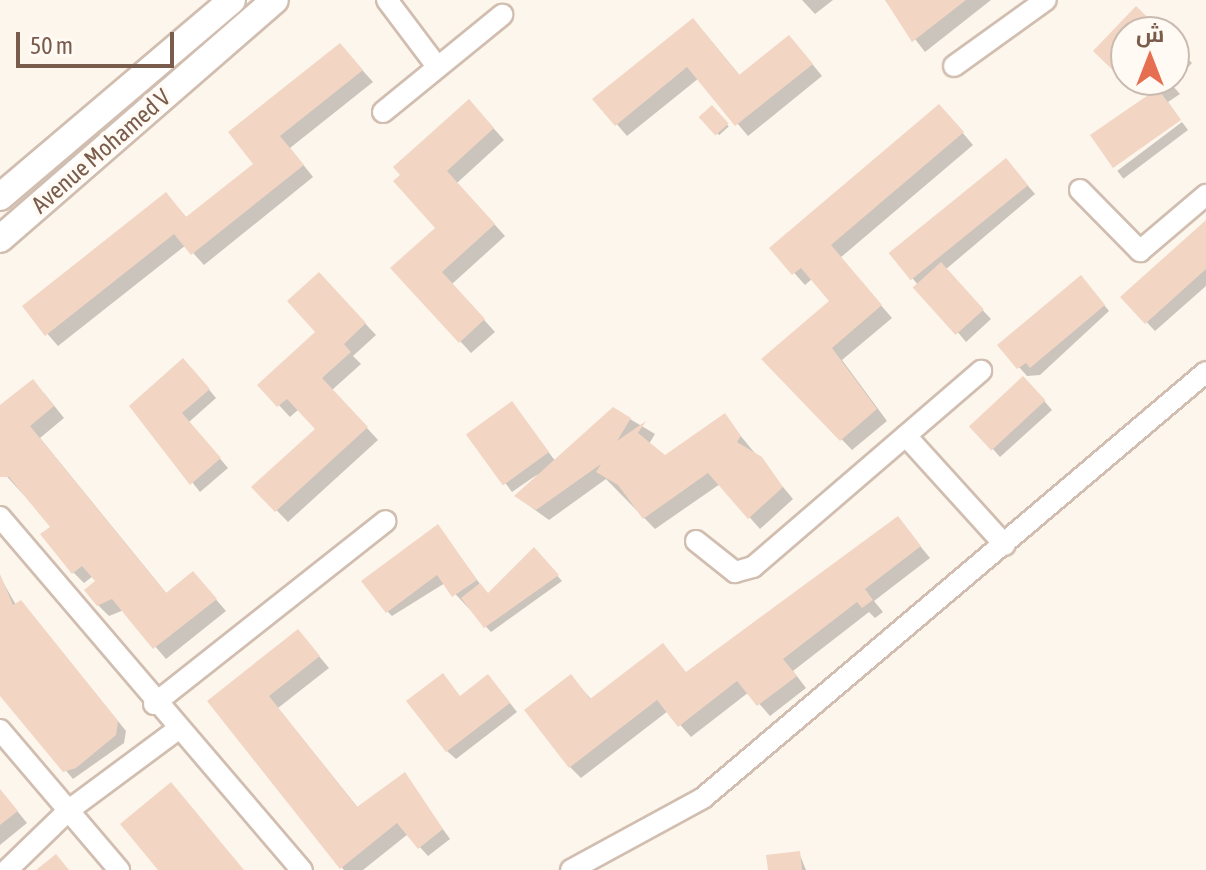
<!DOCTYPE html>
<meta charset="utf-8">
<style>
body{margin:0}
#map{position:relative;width:1206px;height:870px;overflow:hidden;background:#fdf6ec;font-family:"Asap Condensed",Cairo,sans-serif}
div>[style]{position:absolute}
.shadow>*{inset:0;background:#0003;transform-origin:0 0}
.building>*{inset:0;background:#f3d5c3;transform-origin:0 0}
.roads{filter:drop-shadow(2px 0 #d1beb0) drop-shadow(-2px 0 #d1beb0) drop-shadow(0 2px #d1beb0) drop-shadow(0 -2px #d1beb0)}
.minor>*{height:20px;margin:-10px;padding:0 10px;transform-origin:10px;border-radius:10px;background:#fff}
.tertiary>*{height:26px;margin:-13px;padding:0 13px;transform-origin:13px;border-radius:13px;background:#fff}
span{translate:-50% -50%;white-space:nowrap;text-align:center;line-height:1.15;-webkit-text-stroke:7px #fffaf3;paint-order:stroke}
.street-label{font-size:24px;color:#7a5c4d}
.north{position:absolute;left:1110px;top:16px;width:80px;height:80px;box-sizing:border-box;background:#fffaf3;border:2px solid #cabbb1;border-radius:50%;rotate:0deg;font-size:22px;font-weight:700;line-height:32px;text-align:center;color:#7a5c4d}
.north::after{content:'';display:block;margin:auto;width:28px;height:36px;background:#e76f51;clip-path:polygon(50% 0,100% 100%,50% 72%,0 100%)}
.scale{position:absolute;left:16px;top:32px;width:158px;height:36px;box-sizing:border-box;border:4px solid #7a5c4d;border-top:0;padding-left:10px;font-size:24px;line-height:28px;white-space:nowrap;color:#7a5c4d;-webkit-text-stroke:6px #fffaf3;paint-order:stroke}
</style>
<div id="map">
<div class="shadow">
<i style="clip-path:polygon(802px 0,833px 0,815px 14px)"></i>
<i style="clip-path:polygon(885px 0,991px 0,925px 52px)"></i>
<i style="clip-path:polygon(1136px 9px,1160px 32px,1126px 32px,1126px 80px,1145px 80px,1136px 90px,1095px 51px)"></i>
<i style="clip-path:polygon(704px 32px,741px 77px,800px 49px,822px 76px,748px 136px,699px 78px,627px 136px,595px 99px)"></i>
<i style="clip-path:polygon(340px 45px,373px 82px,290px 148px,313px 177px,204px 265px,186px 245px,58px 346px,24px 307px,166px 194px,187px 218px,256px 164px)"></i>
<i style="clip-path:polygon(1174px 45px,1192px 63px,1172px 85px,1180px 94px,1168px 102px,1180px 119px,1114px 166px,1160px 89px,1150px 80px,1174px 80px)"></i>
<i style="left:712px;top:108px;width:25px;height:13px;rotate:48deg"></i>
<i style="clip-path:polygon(480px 113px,504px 140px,457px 183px,505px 236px,452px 284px,495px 332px,471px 353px,393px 268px,438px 228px,403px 175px)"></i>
<i style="clip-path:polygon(950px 118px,973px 145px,840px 258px,892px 318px,842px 360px,887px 421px,852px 450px,764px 359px,832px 301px,813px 278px,805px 285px,772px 248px)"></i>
<i style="left:1182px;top:122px;width:10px;height:81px;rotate:53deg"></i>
<i style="clip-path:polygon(1014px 169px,1035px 194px,945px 270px,991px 319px,966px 342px,893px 255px)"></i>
<i style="clip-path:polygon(1206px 225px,1206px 286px,1155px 331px,1123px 297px)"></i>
<i style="clip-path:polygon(1086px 283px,1109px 311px,1040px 375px,1027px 376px,1000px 346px)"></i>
<i style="clip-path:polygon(330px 286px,376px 335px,353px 356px,361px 364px,332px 390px,378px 440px,288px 522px,254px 487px,318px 429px,299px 409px,290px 417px,260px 385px,318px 332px)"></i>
<i style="clip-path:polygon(191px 368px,216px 398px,189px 422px,228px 468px,200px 492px,132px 407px)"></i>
<i style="clip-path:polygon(1032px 387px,1052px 410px,1000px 457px,992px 448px)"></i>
<i style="clip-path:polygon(44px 393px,64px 418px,40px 438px,167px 594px,193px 573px,226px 611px,166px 659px,124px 610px,109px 616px,98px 605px,98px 582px,93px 576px,84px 583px,73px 572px,53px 527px,0 469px,0 408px)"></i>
<i style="clip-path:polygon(512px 404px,556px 462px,630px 419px,655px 434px,649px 444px,665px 457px,724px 416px,793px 499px,760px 529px,720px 484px,655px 529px,606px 479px,549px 520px,517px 497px,538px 474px,512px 492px,469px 435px)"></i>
<i style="clip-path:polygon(898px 519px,930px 558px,874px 601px,883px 612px,875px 618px,869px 612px,793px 671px,806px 688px,770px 716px,749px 692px,691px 737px,668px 711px,581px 778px,570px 767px,571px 677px,592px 700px,687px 674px)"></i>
<i style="clip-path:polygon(438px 526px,488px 595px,534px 549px,562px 581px,491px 632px,445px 583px,392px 616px,387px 611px)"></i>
<i style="clip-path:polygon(0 577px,16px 605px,29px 611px,126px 731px,124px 743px,73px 779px,0 692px)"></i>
<i style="clip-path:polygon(298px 631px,329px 668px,278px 708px,359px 809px,404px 775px,450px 839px,428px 856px,408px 834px,363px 870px,344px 870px,210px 702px)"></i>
<i style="clip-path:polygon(496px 685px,517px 712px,456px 759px,447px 751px,461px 697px)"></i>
<i style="clip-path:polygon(0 790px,27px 823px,0 845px)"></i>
<i style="clip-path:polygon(799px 853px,806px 870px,770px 870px)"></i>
</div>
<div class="building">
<i style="clip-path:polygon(885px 0,966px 0,912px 42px)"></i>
<i style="clip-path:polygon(1136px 6px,1163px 32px,1126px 32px,1126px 83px,1093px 51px)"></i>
<i style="clip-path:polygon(693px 18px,739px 75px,789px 35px,813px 64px,735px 126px,687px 67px,615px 126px,592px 99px)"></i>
<i style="clip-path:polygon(1174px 42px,1186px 53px,1174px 66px)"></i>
<i style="clip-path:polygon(340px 43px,363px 70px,280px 136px,304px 165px,191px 255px,174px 234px,45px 336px,22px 306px,166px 192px,186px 217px,253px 164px,228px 132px)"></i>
<i style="clip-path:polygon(1170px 80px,1161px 93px,1181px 120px,1113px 168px,1090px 135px)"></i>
<i style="clip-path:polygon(469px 99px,494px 128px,447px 171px,495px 224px,442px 272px,485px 319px,459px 343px,390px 268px,435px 228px,393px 181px,400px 175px,393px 167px)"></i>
<i style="clip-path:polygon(939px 104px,964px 132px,831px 245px,882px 305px,832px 348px,877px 409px,840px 441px,761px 359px,829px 301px,801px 268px,792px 275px,769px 248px)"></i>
<i style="left:712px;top:105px;width:25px;height:18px;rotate:48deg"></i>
<i style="left:1006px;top:158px;width:35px;height:151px;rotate:51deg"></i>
<i style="clip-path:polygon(1206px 220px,1206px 269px,1145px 324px,1120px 297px)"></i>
<i style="left:941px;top:262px;width:64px;height:38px;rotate:48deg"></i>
<i style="clip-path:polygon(319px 272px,366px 323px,344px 344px,351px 352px,322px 378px,368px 427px,275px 512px,251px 487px,315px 429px,287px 399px,277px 407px,257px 385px,315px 332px,287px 301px)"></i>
<i style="clip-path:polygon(1081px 275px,1105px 305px,1030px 368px,1026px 363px,1017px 369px,997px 345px)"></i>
<i style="clip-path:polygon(183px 358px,210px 389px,182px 413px,221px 458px,190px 485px,129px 406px)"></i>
<i style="left:1023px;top:376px;width:33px;height:74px;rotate:47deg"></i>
<i style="clip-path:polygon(33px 379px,54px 406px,30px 426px,166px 593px,193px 571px,217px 599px,153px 649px,112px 599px,97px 606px,84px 590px,95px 581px,82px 566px,72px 574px,40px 534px,50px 527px,9px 477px,0 477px,0 405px)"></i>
<i style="left:512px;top:401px;width:63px;height:57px;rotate:54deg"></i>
<i style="clip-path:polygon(613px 407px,631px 418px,617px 441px,646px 421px,638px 433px,665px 455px,725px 413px,741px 436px,737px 442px,762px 457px,783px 487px,748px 519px,708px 473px,643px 519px,618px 485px,596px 472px,601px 464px,536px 510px,514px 496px)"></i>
<i style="clip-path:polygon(898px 516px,921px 546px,865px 589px,873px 600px,862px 608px,857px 602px,783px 659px,797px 676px,757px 706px,737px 681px,678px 727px,657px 700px,569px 768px,524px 710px,571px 674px,590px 699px,663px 643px,686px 672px)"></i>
<i style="clip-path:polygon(438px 524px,477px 580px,452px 597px,437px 575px,386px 613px,361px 581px)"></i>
<i style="clip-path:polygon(534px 547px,559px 575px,484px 628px,461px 598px,480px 583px,488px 593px)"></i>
<i style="clip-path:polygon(0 574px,13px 605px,21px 600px,118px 721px,116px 735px,76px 768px,63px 772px,0 696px)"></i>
<i style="clip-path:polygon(298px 629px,320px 656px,269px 696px,357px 807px,405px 772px,443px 829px,418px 849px,397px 823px,340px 869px,207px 701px)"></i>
<i style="clip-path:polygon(443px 673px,460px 696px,488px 674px,510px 703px,446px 752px,406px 701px)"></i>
<i style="clip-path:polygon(171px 782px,244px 870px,158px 870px,120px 824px)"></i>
<i style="clip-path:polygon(0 789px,18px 811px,0 825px)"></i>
<i style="clip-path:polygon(800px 851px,802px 870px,768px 870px,766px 855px)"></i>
<i style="clip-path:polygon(56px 854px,69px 870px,36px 870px)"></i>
</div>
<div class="roads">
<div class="minor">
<i style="left:387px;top:0;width:81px;rotate:53deg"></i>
<i style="left:954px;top:66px;width:113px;rotate:-35.7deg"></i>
<i style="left:383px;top:112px;width:154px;rotate:-39.2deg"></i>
<i style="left:1080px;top:190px;width:86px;rotate:45.5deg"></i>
<i style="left:1140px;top:251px;width:87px;rotate:-40.3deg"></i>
<i style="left:906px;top:436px;width:147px;rotate:47.8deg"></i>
<i style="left:0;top:517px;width:465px;rotate:49.5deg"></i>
<i style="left:696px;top:541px;width:50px;rotate:38.5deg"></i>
<i style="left:735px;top:572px;width:19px;rotate:-16deg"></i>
<i style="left:753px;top:567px;width:301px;rotate:-40.7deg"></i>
<i style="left:154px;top:704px;width:295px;rotate:-38.3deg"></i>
<i style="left:0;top:730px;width:184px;rotate:49.6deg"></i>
<i style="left:7px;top:870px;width:86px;rotate:-44.1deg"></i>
<i style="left:69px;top:810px;width:136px;rotate:-36.6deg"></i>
<i style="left:571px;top:870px;width:150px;rotate:-28.6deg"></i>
<i style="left:703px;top:798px;width:659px;rotate:-40.26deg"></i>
</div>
<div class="tertiary">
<i style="left:0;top:197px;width:304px;rotate:-40.3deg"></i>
<i style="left:0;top:239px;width:364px;rotate:-41deg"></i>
</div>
</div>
<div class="street-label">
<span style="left:101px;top:151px;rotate:-41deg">Avenue Mohamed V</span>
</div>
<div class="north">ش</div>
<div class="scale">50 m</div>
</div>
